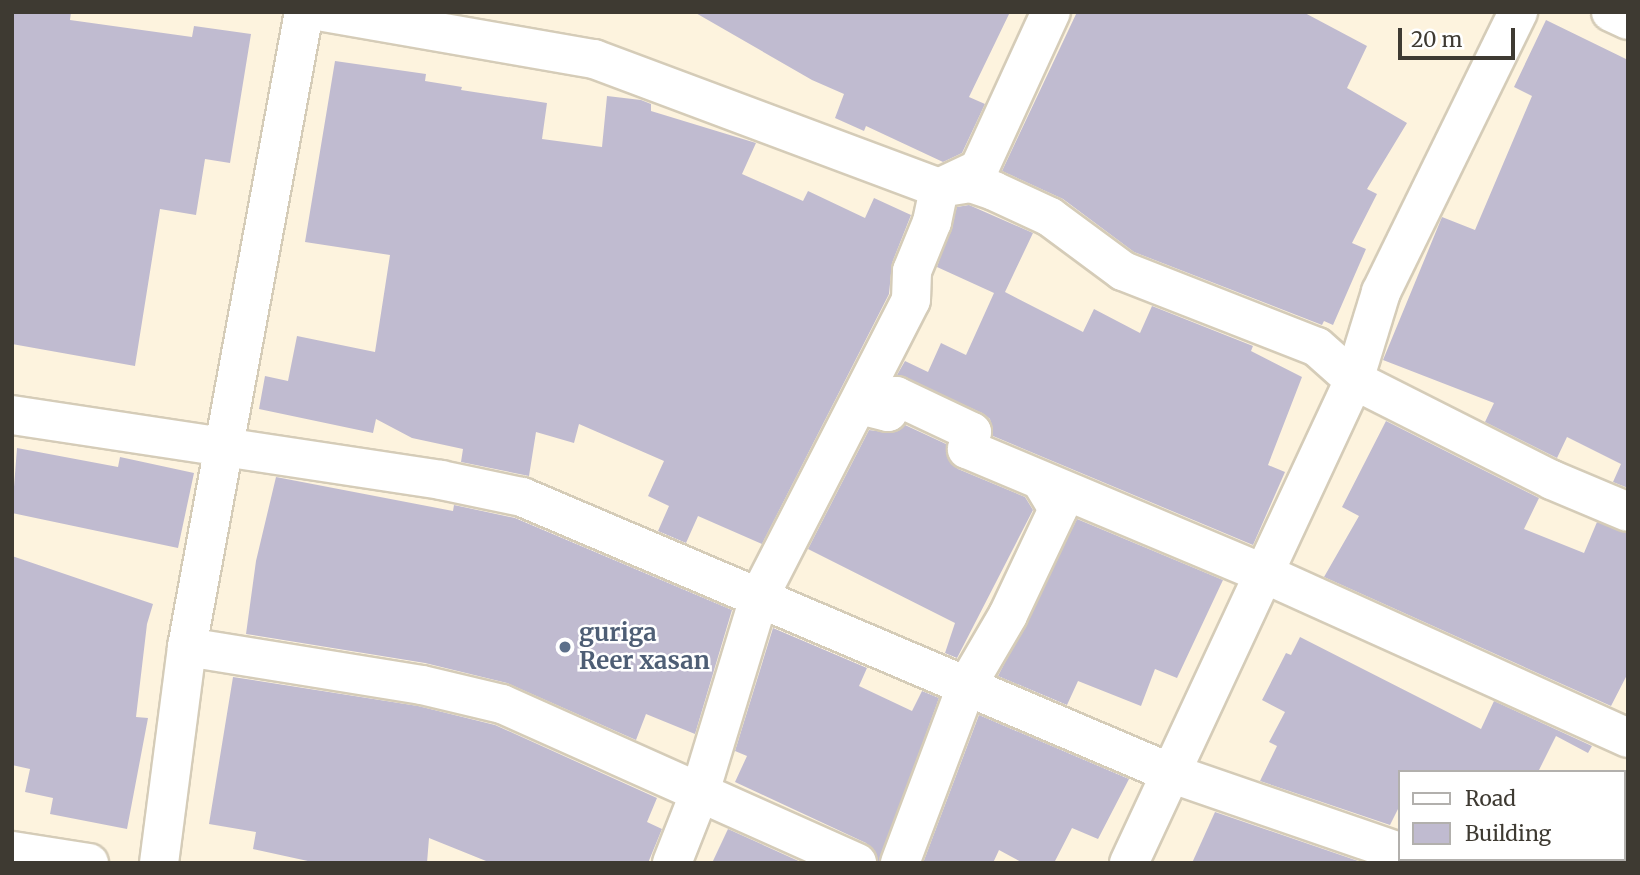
<!DOCTYPE html>
<style>
body{margin:0}
#map{position:relative;width:1640px;height:875px;overflow:hidden;background:#fdf3de;font-family:Merriweather,serif}
div>[style]{position:absolute}
.building>*{inset:0;background:#c0bbd0}
.roads{filter:drop-shadow(2px 0 #d5ccb8) drop-shadow(-2px 0 #d5ccb8) drop-shadow(0 2px #d5ccb8) drop-shadow(0 -2px #d5ccb8)}
.street>*{height:38px;margin:-19px;padding:0 19px;transform-origin:19px;border-radius:19px;background:#fff}
.dots>*{width:19px;height:19px;translate:-50% -50%;box-sizing:border-box;border:4px solid #fff;border-radius:50%}
span{translate:-50% -50%;white-space:nowrap;text-align:center;line-height:1.15;-webkit-text-stroke:5px #fff;paint-order:stroke}
.service-label{font-size:24px;color:#4e5e75;font-weight:700}
.left{translate:0 -50%;text-align:left}
.frame{position:absolute;inset:0;border:14px solid #3e3a32;pointer-events:none}
.legend{position:absolute;left:1398px;top:770px;width:228px;height:91px;box-sizing:border-box;background:#fff;border:2px solid #b2b0ad;margin:0;padding:9px 12px;list-style:none;font-size:21px;color:#3e3a32}
.legend li{display:flex;align-items:center;gap:14px;height:35px}
.legend b{width:35px;border:2px solid #b2b0ad}
.scale{position:absolute;left:1398px;top:28px;width:117px;height:32px;box-sizing:border-box;border:4px solid #3e3a32;border-top:0;padding-left:9px;font-size:21px;line-height:24px;white-space:nowrap;color:#3e3a32;-webkit-text-stroke:5px #fff;paint-order:stroke}
</style>
<div id="map">
<div class="building">
<i style="clip-path:polygon(12px 12px,71px 12px,70px 20px,192px 37px,194px 26px,251px 34px,230px 163px,205px 159px,196px 215px,160px 209px,135px 366px,12px 344px)"></i>
<i style="clip-path:polygon(694px 12px,1010px 12px,969px 97px,985px 104px,962px 153px,943px 162px,866px 126px,864px 131px,835px 118px,844px 94px,812px 80px)"></i>
<i style="clip-path:polygon(1077px 12px,1303px 12px,1367px 46px,1347px 88px,1407px 123px,1367px 189px,1377px 194px,1352px 243px,1366px 249px,1333px 325px,1324px 321px,1322px 325px,1134px 252px,1063px 199px,1002px 171px)"></i>
<i style="clip-path:polygon(1546px 20px,1628px 60px,1628px 488px,1613px 482px,1621px 464px,1567px 437px,1557px 458px,1485px 422px,1494px 403px,1383px 360px,1442px 217px,1475px 230px,1532px 96px,1514px 87px)"></i>
<i style="clip-path:polygon(335px 61px,426px 74px,425px 81px,462px 87px,461px 90px,547px 103px,542px 139px,602px 147px,607px 96px,641px 100px,651px 104px,651px 111px,756px 143px,742px 174px,803px 201px,808px 191px,865px 218px,874px 198px,911px 215px,892px 263px,889px 294px,762px 544px,698px 516px,686px 543px,658px 531px,669px 506px,648px 496px,664px 461px,579px 424px,574px 443px,536px 432px,529px 476px,461px 462px,463px 449px,412px 438px,376px 419px,373px 433px,259px 409px,265px 376px,288px 381px,297px 336px,375px 352px,390px 255px,305px 242px)"></i>
<i style="clip-path:polygon(969px 205px,1033px 233px,1005px 292px,1083px 332px,1094px 309px,1140px 333px,1152px 306px,1253px 346px,1251px 351px,1302px 377px,1268px 465px,1285px 472px,1253px 545px,993px 436px,990px 419px,982px 413px,897px 375px,905px 361px,928px 372px,941px 343px,966px 355px,994px 293px,937px 267px,957px 207px)"></i>
<i style="clip-path:polygon(1386px 421px,1539px 498px,1524px 529px,1584px 553px,1597px 522px,1628px 533px,1628px 673px,1611px 706px,1324px 577px,1359px 516px,1342px 507px)"></i>
<i style="clip-path:polygon(905px 425px,946px 444px,950px 462px,958px 469px,1025px 497px,1033px 510px,957px 658px,945px 653px,955px 623px,808px 549px,869px 430px,892px 433px)"></i>
<i style="clip-path:polygon(17px 448px,118px 467px,120px 457px,194px 473px,178px 548px,12px 513px)"></i>
<i style="clip-path:polygon(276px 477px,453px 511px,454px 505px,515px 518px,732px 610px,695px 734px,646px 714px,636px 740px,507px 683px,425px 663px,246px 634px,256px 561px)"></i>
<i style="clip-path:polygon(1077px 519px,1223px 580px,1177px 678px,1155px 669px,1141px 706px,1078px 681px,1067px 705px,998px 676px)"></i>
<i style="clip-path:polygon(12px 556px,153px 604px,147px 624px,136px 717px,148px 718px,127px 829px,50px 814px,53px 798px,25px 792px,30px 769px,12px 765px)"></i>
<i style="clip-path:polygon(773px 628px,867px 668px,859px 686px,912px 711px,922px 691px,939px 698px,879px 863px,866px 843px,735px 782px,747px 756px,735px 751px)"></i>
<i style="clip-path:polygon(1300px 637px,1481px 729px,1494px 701px,1592px 746px,1588px 753px,1556px 736px,1538px 772px,1400px 772px,1400px 805px,1390px 825px,1260px 781px,1277px 746px,1269px 742px,1285px 712px,1262px 700px,1286px 653px,1291px 655px)"></i>
<i style="clip-path:polygon(233px 677px,418px 706px,495px 725px,657px 798px,647px 822px,662px 829px,648px 863px,491px 863px,429px 838px,427px 863px,317px 863px,253px 849px,256px 832px,209px 824px)"></i>
<i style="clip-path:polygon(979px 715px,1129px 779px,1098px 839px,1072px 828px,1054px 863px,1023px 863px,999px 850px,993px 863px,923px 863px)"></i>
<i style="clip-path:polygon(1215px 812px,1364px 863px,1192px 863px)"></i>
<i style="clip-path:polygon(728px 829px,803px 863px,712px 863px)"></i>
</div>
<div class="roads">
<div class="street">
<i style="left:324px;top:12px;width:274px;rotate:9.9deg"></i>
<i style="left:594px;top:59px;width:368px;rotate:20.5deg"></i>
<i style="left:939px;top:188px;width:32px;rotate:-9deg"></i>
<i style="left:971px;top:183px;width:24px;rotate:19deg"></i>
<i style="left:994px;top:191px;width:62px;rotate:24.9deg"></i>
<i style="left:1050px;top:217px;width:91px;rotate:36.5deg"></i>
<i style="left:1123px;top:271px;width:208px;rotate:21.4deg"></i>
<i style="left:1317px;top:347px;width:50px;rotate:41.7deg"></i>
<i style="left:1354px;top:380px;width:222px;rotate:26.8deg"></i>
<i style="left:1552px;top:480px;width:82px;rotate:22.8deg"></i>
<i style="left:1611px;top:12px;width:19px;rotate:25deg"></i>
<i style="left:860px;top:405px;width:29px;rotate:14deg"></i>
<i style="left:888px;top:412px;width:18px;rotate:-63deg"></i>
<i style="left:896px;top:396px;width:84px;rotate:25.3deg"></i>
<i style="left:972px;top:432px;width:18px;rotate:106deg"></i>
<i style="left:967px;top:449px;width:325px;rotate:22.8deg"></i>
<i style="left:1267px;top:575px;width:396px;rotate:24.3deg"></i>
<i style="left:12px;top:415px;width:434px;rotate:8.6deg"></i>
<i style="left:441px;top:480px;width:83px;rotate:11.9deg"></i>
<i style="left:522px;top:497px;width:707px;rotate:23.05deg"></i>
<i style="left:1173px;top:774px;width:240px;rotate:19deg"></i>
<i style="left:187px;top:647px;width:238px;rotate:9.2deg"></i>
<i style="left:422px;top:685px;width:82px;rotate:13.4deg"></i>
<i style="left:502px;top:704px;width:389px;rotate:24.1deg"></i>
<i style="left:12px;top:851px;width:78px;rotate:8.9deg"></i>
<i style="left:159px;top:863px;width:218px;rotate:-82.6deg"></i>
<i style="left:187px;top:647px;width:646px;rotate:-79.56deg"></i>
<i style="left:672px;top:863px;width:76px;rotate:-68.5deg"></i>
<i style="left:700px;top:792px;width:206px;rotate:-73.1deg"></i>
<i style="left:760px;top:595px;width:331px;rotate:-62.9deg"></i>
<i style="left:911px;top:300px;width:29px;rotate:-88deg"></i>
<i style="left:912px;top:271px;width:53px;rotate:-67.8deg"></i>
<i style="left:932px;top:222px;width:35px;rotate:-78deg"></i>
<i style="left:939px;top:188px;width:44px;rotate:-25.4deg"></i>
<i style="left:979px;top:169px;width:173px;rotate:-65.4deg"></i>
<i style="left:900px;top:863px;width:188px;rotate:-69.4deg"></i>
<i style="left:966px;top:687px;width:83px;rotate:-59.7deg"></i>
<i style="left:1008px;top:615px;width:117px;rotate:-64.7deg"></i>
<i style="left:1058px;top:509px;width:29px;rotate:-121deg"></i>
<i style="left:1129px;top:863px;width:533px;rotate:-65.02deg"></i>
<i style="left:1354px;top:380px;width:92px;rotate:-72.9deg"></i>
<i style="left:1381px;top:292px;width:312px;rotate:-63.9deg"></i>
</div>
</div>
<div class="dots">
<i style="left:565px;top:647px;background:#5c6f8a"></i>
</div>
<div class="service-label">
<span class="left" style="left:579px;top:647px">guriga<br>Reer xasan</span>
</div>
<div class="frame"></div>
<ul class="legend">
<li><b style="height:9px;background:#fff"></b>Road</li>
<li><b style="height:19px;background:#c0bbd0"></b>Building</li>
</ul>
<div class="scale">20 m</div>
</div>
